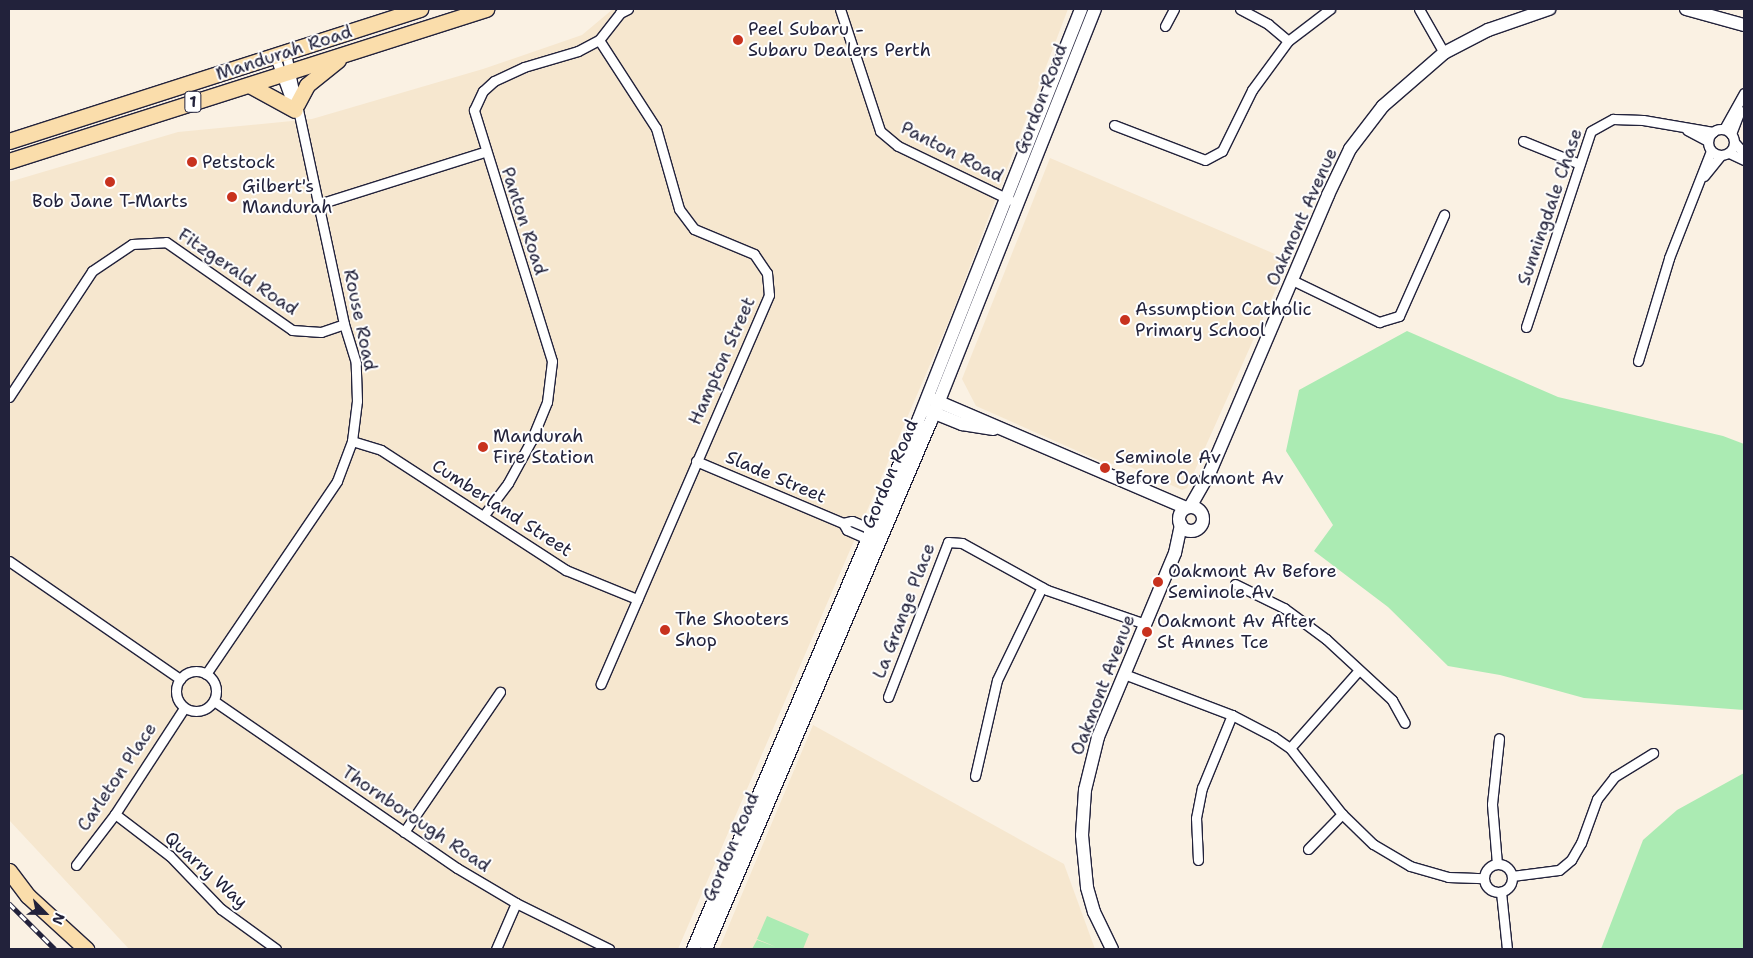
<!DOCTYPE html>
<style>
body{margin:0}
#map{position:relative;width:1753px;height:958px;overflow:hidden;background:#faf1e3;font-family:"Shantell Sans",sans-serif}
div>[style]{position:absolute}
.built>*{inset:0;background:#f6e7cf}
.green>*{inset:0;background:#abebb3}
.roads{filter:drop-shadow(1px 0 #22223b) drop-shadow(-1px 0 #22223b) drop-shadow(0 1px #22223b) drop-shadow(0 -1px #22223b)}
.street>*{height:9px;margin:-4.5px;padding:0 4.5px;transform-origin:4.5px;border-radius:4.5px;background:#fff}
.street>.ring{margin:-4.5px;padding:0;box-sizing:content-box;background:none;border:9px solid #fff;border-radius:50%}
.secondary>*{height:12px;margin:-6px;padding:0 6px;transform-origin:6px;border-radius:6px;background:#fff}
.secondary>.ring{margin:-6px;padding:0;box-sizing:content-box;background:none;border:12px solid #fff;border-radius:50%}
.highway>*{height:15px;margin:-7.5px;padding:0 7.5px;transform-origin:7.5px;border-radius:7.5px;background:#faddab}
.rail>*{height:4.5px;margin-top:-2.25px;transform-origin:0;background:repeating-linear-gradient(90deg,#fff 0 8px,#22223b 0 16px);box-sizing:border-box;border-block:1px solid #22223b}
.dots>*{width:14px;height:14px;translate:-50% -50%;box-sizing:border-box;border:2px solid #fff;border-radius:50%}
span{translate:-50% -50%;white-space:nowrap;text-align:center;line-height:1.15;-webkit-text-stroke:4px #fff;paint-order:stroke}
.shield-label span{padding:1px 4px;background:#fff;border:1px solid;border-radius:4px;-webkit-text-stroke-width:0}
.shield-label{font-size:16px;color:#22223b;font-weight:700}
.poi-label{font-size:18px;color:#22223b}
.left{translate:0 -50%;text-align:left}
.street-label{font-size:18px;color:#22223b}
.frame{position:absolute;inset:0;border:10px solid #22223b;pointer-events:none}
.north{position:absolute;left:20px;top:888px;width:50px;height:50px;-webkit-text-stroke:4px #fff;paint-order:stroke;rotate:113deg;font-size:14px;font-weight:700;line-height:20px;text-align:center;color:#22223b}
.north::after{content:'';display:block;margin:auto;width:18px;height:22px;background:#22223b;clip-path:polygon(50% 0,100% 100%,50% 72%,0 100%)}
</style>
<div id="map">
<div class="built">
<i style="clip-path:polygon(613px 9px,1068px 9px,951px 316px,678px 949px,129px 949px,9px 820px,9px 182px,178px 132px,312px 119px,483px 69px,582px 35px)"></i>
<i style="clip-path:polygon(1050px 158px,1289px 260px,1187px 488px,1182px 490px,1122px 463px,1107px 464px,976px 406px,962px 379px)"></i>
<i style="clip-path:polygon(813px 725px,1064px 864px,1095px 949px,719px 949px)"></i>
</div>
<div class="green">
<i style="clip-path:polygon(1407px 331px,1558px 397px,1723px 436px,1744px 444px,1744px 710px,1584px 698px,1500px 675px,1448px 666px,1388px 607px,1314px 551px,1333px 525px,1286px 451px,1299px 390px)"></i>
<i style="clip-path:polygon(1744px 773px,1744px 949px,1601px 949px,1643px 840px,1677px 810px)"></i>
<i style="clip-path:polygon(767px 916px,809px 934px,803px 949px,752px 949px,757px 940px,776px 947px,757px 939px)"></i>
</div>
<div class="roads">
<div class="street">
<i style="left:840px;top:9px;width:128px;rotate:71.8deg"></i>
<i style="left:880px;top:131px;width:23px;rotate:40deg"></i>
<i style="left:898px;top:146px;width:124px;rotate:25.7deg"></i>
<i style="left:1240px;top:9px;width:32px;rotate:28deg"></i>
<i style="left:1268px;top:24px;width:26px;rotate:40deg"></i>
<i style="left:1419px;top:9px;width:51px;rotate:60.4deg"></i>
<i style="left:1165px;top:26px;width:19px;rotate:-62deg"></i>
<i style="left:599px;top:40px;width:105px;rotate:57.1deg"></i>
<i style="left:656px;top:128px;width:84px;rotate:74.1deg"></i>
<i style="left:679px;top:209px;width:25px;rotate:53deg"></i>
<i style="left:694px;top:229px;width:65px;rotate:22.6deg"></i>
<i style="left:754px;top:254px;width:23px;rotate:56deg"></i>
<i style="left:767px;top:273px;width:22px;rotate:85deg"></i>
<i style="left:769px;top:295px;width:424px;rotate:113.4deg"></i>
<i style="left:275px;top:57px;width:53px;rotate:70.2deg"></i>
<i style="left:1114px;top:125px;width:97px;rotate:21deg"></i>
<i style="left:1205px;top:160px;width:19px;rotate:-28deg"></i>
<i style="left:1222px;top:151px;width:68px;rotate:-63.8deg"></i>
<i style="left:1252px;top:90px;width:61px;rotate:-53.7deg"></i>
<i style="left:1288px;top:41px;width:53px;rotate:-37.3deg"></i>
<i class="ring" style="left:1708px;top:129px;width:17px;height:17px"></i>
<i style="left:1724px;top:129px;width:41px;rotate:-60.9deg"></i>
<i style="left:1687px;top:130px;width:24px;rotate:28deg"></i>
<i style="left:1731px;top:134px;width:25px;rotate:-69deg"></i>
<i style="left:1523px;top:141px;width:61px;rotate:22deg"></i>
<i style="left:1734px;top:142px;width:15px;rotate:48deg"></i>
<i style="left:1729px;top:153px;width:17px;rotate:25deg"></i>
<i style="left:1704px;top:176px;width:27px;rotate:-51deg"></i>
<i style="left:319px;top:204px;width:173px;rotate:-17.5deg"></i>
<i style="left:1292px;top:280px;width:97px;rotate:25.8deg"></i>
<i style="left:1379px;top:322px;width:21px;rotate:-17deg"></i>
<i style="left:1399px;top:316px;width:111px;rotate:-66deg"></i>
<i style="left:1526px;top:327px;width:206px;rotate:-71.7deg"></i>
<i style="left:1591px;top:131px;width:25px;rotate:-29deg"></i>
<i style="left:1613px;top:119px;width:30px;rotate:2deg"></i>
<i style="left:1643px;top:120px;width:71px;rotate:9.7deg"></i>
<i style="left:1638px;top:361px;width:108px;rotate:-73.2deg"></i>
<i style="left:1669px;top:258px;width:115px;rotate:-68.6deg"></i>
<i style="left:9px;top:397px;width:151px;rotate:-56.6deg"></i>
<i style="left:92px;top:271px;width:48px;rotate:-34deg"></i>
<i style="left:132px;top:244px;width:34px;rotate:-3deg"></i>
<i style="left:166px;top:242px;width:154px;rotate:34.9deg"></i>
<i style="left:292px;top:330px;width:29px;rotate:4deg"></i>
<i style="left:321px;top:332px;width:24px;rotate:-19deg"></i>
<i style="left:352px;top:441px;width:30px;rotate:17deg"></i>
<i style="left:381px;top:450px;width:221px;rotate:33deg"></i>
<i style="left:566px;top:570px;width:77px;rotate:22.2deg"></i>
<i style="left:696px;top:461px;width:160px;rotate:22.9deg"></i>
<i style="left:843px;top:523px;width:9px;rotate:-13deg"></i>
<i style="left:852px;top:521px;width:26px;rotate:23deg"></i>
<i style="left:484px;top:515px;width:40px;rotate:-53deg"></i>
<i style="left:508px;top:483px;width:48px;rotate:-61.3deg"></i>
<i style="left:531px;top:441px;width:42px;rotate:-67.7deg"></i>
<i style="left:547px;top:402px;width:41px;rotate:-83deg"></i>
<i style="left:552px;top:361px;width:263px;rotate:-107.3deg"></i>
<i style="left:474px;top:110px;width:21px;rotate:-65deg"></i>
<i style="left:483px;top:91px;width:15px;rotate:-42deg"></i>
<i style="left:494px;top:81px;width:33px;rotate:-25deg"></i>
<i style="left:524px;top:67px;width:56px;rotate:-16.5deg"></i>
<i style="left:578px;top:51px;width:24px;rotate:-28deg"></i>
<i style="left:599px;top:40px;width:34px;rotate:-52deg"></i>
<i style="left:620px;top:13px;width:9px;rotate:-27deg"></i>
<i style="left:843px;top:523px;width:8px;rotate:60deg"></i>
<i style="left:847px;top:530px;width:27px;rotate:24deg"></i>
<i style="left:9px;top:561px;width:208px;rotate:34.6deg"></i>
<i style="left:1235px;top:584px;width:55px;rotate:26.1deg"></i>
<i style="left:1284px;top:608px;width:52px;rotate:36.4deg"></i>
<i style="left:1326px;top:639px;width:90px;rotate:42.7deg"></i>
<i style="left:1392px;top:700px;width:26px;rotate:61deg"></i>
<i class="ring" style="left:176px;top:671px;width:31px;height:31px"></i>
<i style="left:206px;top:674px;width:233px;rotate:-55.8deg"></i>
<i style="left:337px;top:481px;width:43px;rotate:-69.4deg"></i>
<i style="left:352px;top:441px;width:40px;rotate:-82.9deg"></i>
<i style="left:357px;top:401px;width:38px;rotate:-92deg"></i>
<i style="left:356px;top:363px;width:41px;rotate:-107.1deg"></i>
<i style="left:344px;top:324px;width:277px;rotate:-102.1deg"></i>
<i style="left:1124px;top:674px;width:116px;rotate:20.8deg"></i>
<i style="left:1232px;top:715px;width:47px;rotate:27.6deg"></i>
<i style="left:1274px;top:737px;width:19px;rotate:35deg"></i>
<i style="left:1290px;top:748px;width:84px;rotate:51.8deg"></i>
<i style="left:1342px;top:814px;width:43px;rotate:44.1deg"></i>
<i style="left:1373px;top:844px;width:43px;rotate:30.7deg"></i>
<i style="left:1410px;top:866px;width:40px;rotate:16deg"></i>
<i style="left:1448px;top:877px;width:36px;rotate:2deg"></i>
<i style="left:888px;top:697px;width:166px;rotate:-68.8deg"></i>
<i style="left:948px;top:542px;width:14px;rotate:4deg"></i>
<i style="left:962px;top:543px;width:97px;rotate:28.9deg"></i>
<i style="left:1047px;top:590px;width:104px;rotate:19.1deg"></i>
<i style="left:214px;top:701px;width:295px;rotate:34.5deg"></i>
<i style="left:457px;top:868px;width:69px;rotate:30.7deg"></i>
<i style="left:516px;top:903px;width:104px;rotate:26.3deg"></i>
<i style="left:1290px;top:748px;width:104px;rotate:-48.5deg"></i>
<i style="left:975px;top:776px;width:98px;rotate:-77.1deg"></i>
<i style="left:997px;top:680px;width:103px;rotate:-64.2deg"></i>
<i style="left:115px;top:814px;width:69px;rotate:37.4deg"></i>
<i style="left:170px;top:856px;width:74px;rotate:46.1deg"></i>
<i style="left:221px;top:909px;width:68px;rotate:36deg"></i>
<i style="left:404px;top:832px;width:170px;rotate:-55.6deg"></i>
<i style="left:1308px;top:849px;width:49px;rotate:-45.8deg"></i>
<i style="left:1198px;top:860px;width:42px;rotate:-92.7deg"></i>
<i style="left:1196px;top:818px;width:31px;rotate:-79deg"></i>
<i style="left:1202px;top:788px;width:79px;rotate:-67.7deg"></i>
<i class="ring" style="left:1484px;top:864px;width:19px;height:19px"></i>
<i style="left:1497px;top:864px;width:60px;rotate:-94.8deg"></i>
<i style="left:1492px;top:804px;width:66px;rotate:-83.9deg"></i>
<i style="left:76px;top:865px;width:64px;rotate:-52.6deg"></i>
<i style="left:115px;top:814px;width:126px;rotate:-56.9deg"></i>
<i style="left:1512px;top:876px;width:47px;rotate:-7.3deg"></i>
<i style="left:1559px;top:870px;width:16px;rotate:-40deg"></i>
<i style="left:1571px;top:860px;width:20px;rotate:-60deg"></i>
<i style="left:1581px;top:843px;width:47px;rotate:-70deg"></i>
<i style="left:1597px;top:799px;width:28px;rotate:-52deg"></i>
<i style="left:1614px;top:777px;width:46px;rotate:-31.6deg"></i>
<i style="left:1501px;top:892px;width:57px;rotate:84deg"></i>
<i style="left:496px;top:949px;width:50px;rotate:-66.5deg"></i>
</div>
<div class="secondary">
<i style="left:1686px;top:9px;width:60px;rotate:15.4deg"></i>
<i style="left:932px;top:399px;width:276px;rotate:23.2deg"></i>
<i style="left:927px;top:410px;width:38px;rotate:22deg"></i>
<i style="left:962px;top:424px;width:32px;rotate:9deg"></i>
<i style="left:1190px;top:507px;width:40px;rotate:-60.3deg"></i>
<i style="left:1210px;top:472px;width:301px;rotate:-66.9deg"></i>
<i style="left:1328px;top:195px;width:51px;rotate:-64.4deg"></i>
<i style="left:1350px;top:149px;width:54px;rotate:-52.5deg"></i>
<i style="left:1383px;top:106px;width:81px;rotate:-41deg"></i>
<i style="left:1444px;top:53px;width:50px;rotate:-27.6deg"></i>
<i style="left:1488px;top:30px;width:65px;rotate:-19deg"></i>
<i class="ring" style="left:1179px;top:507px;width:12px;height:12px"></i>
<i style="left:693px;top:949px;width:574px;rotate:-66.92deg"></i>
<i style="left:918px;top:421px;width:443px;rotate:-68.4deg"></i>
<i style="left:706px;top:949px;width:574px;rotate:-66.92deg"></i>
<i style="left:931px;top:421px;width:443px;rotate:-68.3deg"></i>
<i style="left:1112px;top:949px;width:41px;rotate:-115.9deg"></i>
<i style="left:1094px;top:912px;width:26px;rotate:-106deg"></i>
<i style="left:1087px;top:887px;width:52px;rotate:-95.5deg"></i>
<i style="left:1082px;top:835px;width:45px;rotate:-86.2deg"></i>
<i style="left:1085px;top:790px;width:55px;rotate:-76.2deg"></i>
<i style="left:1098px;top:737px;width:199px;rotate:-67.3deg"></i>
<i style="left:1175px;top:553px;width:29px;rotate:-78deg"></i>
</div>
<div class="highway">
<i style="left:249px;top:85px;width:52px;rotate:28.5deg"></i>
<i style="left:297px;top:104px;width:21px;rotate:-62deg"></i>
<i style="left:307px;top:85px;width:40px;rotate:-39deg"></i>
<i style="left:9px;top:141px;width:432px;rotate:-17.8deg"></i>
<i style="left:9px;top:161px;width:501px;rotate:-17.67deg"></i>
<i style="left:9px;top:871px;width:31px;rotate:53deg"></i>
<i style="left:28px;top:896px;width:79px;rotate:42.4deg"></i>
</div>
</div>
<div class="rail">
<i style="left:9px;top:903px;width:65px;rotate:45deg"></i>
</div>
<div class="dots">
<i style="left:738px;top:40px;background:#c8321e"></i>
<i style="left:192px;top:162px;background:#c8321e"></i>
<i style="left:110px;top:182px;background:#c8321e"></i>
<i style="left:232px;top:197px;background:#c8321e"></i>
<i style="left:1125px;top:320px;background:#c8321e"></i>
<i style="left:483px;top:447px;background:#c8321e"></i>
<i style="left:1105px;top:468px;background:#c8321e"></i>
<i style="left:1158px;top:582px;background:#c8321e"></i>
<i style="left:665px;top:630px;background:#c8321e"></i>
<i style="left:1147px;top:632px;background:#c8321e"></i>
</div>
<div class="shield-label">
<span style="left:193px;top:102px">1</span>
</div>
<div class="poi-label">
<span class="left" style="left:748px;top:40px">Peel Subaru -<br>Subaru Dealers Perth</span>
<span class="left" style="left:202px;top:162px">Petstock</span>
<span class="left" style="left:242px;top:197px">Gilbert's<br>Mandurah</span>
<span style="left:110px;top:201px">Bob Jane T-Marts</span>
<span class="left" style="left:1135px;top:320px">Assumption Catholic<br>Primary School</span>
<span class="left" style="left:493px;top:447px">Mandurah<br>Fire Station</span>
<span class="left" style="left:1115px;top:468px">Seminole Av<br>Before Oakmont Av</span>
<span class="left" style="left:1168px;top:582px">Oakmont Av Before<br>Seminole Av</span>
<span class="left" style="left:675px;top:630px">The Shooters<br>Shop</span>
<span class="left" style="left:1157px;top:632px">Oakmont Av After<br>St Annes Tce</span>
</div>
<div class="street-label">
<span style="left:284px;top:53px;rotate:-18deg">Mandurah Road</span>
<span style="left:1041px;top:99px;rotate:-69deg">Gordon Road</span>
<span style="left:952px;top:152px;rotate:27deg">Panton Road</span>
<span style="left:1550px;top:207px;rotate:-71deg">Sunningdale Chase</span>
<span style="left:1302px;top:217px;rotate:-66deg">Oakmont Avenue</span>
<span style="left:524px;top:221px;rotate:72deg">Panton Road</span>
<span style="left:238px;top:272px;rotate:34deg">Fitzgerald Road</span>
<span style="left:360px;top:320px;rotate:78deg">Rouse Road</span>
<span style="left:722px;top:361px;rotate:-66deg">Hampton Street</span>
<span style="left:890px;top:474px;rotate:-67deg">Gordon Road</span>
<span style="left:776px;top:477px;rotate:23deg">Slade Street</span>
<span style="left:502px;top:508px;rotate:33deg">Cumberland Street</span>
<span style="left:904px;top:611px;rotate:-69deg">La Grange Place</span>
<span style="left:1103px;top:685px;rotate:-69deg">Oakmont Avenue</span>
<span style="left:117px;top:777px;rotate:-56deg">Carleton Place</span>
<span style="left:416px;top:819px;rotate:34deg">Thornborough Road</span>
<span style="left:731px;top:847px;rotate:-67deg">Gordon Road</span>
<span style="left:206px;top:870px;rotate:42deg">Quarry Way</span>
</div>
<div class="frame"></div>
<div class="north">N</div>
</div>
